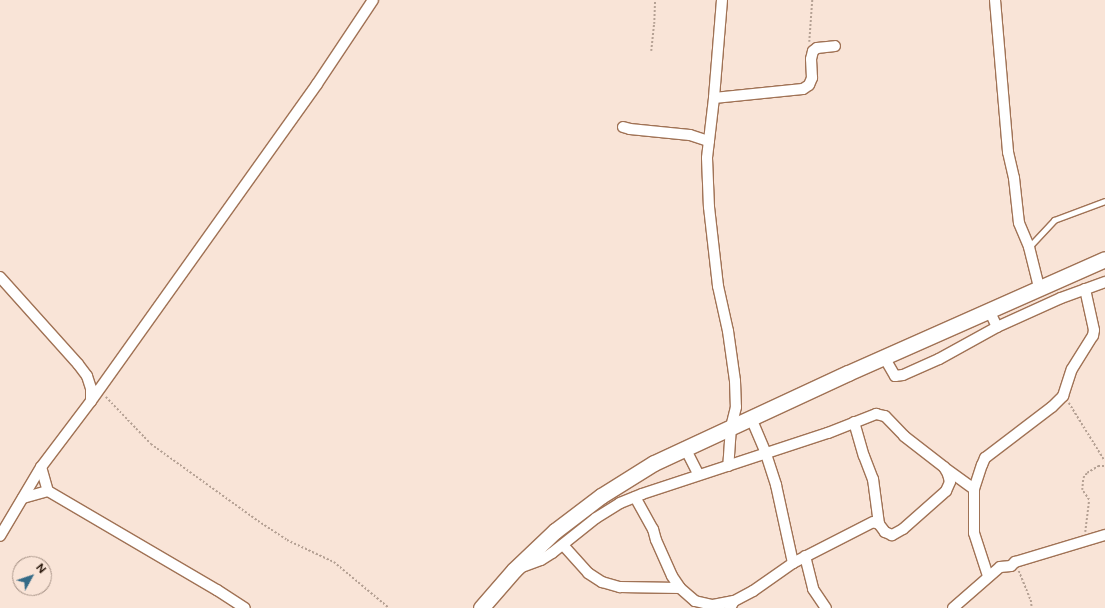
<!DOCTYPE html>
<style>
body{margin:0}
#map{position:relative;width:1105px;height:608px;overflow:hidden;background:#f9e4d7;font-family:Figtree,sans-serif}
div>[style]{position:absolute}
.path>*{height:1.5px;margin-top:-0.75px;transform-origin:0;background:repeating-linear-gradient(90deg,#b5a194 0 2px,transparent 0 4px)}
.roads{filter:drop-shadow(1px 0 #a07255) drop-shadow(-1px 0 #a07255) drop-shadow(0 1px #a07255) drop-shadow(0 -1px #a07255)}
.service>*{height:5px;margin:-2.5px;padding:0 2.5px;transform-origin:2.5px;border-radius:2.5px;background:#fff}
.minor>*{height:10px;margin:-5px;padding:0 5px;transform-origin:5px;border-radius:5px;background:#fff}
.secondary>*{height:15px;margin:-7.5px;padding:0 7.5px;transform-origin:7.5px;border-radius:7.5px;background:#fff}
span{translate:-50% -50%;white-space:nowrap;text-align:center;line-height:1.15;-webkit-text-stroke:3px #f9e4d7;paint-order:stroke}
.north{position:absolute;left:12px;top:556px;width:40px;height:40px;box-sizing:border-box;background:#f9e4d7;border:1px solid #a49084;border-radius:50%;rotate:50deg;font-size:11px;font-weight:700;line-height:16px;text-align:center;color:#241307}
.north::after{content:'';display:block;margin:auto;width:14px;height:18px;background:#356b87;clip-path:polygon(50% 0,100% 100%,50% 72%,0 100%)}
</style>
<div id="map">
<div class="path">
<i style="left:809px;top:42px;width:42px;rotate:-85.9deg"></i>
<i style="left:651px;top:51px;width:27px;rotate:-84deg"></i>
<i style="left:654px;top:24px;width:24px;rotate:-88deg"></i>
<i style="left:106px;top:397px;width:65px;rotate:46.2deg"></i>
<i style="left:151px;top:444px;width:132px;rotate:35.7deg"></i>
<i style="left:258px;top:521px;width:35px;rotate:33deg"></i>
<i style="left:287px;top:540px;width:52px;rotate:25.1deg"></i>
<i style="left:334px;top:562px;width:72px;rotate:39.9deg"></i>
<i style="left:1069px;top:403px;width:68px;rotate:58.2deg"></i>
<i style="left:1085px;top:532px;width:32px;rotate:-83deg"></i>
<i style="left:1089px;top:500px;width:12px;rotate:-125deg"></i>
<i style="left:1082px;top:490px;width:12px;rotate:-85deg"></i>
<i style="left:1083px;top:478px;width:6px;rotate:-51deg"></i>
<i style="left:1087px;top:473px;width:13px;rotate:-32deg"></i>
<i style="left:1098px;top:466px;width:7px"></i>
<i style="left:1019px;top:571px;width:31px;rotate:68deg"></i>
<i style="left:1031px;top:600px;width:8px;rotate:83deg"></i>
</div>
<div class="roads">
<div class="service">
<i style="left:1029px;top:247px;width:37px;rotate:-47deg"></i>
<i style="left:1054px;top:220px;width:54px;rotate:-20.4deg"></i>
</div>
<div class="minor">
<i style="left:722px;top:0;width:98px;rotate:94.7deg"></i>
<i style="left:714px;top:98px;width:60px;rotate:96.7deg"></i>
<i style="left:707px;top:158px;width:49px;rotate:87.7deg"></i>
<i style="left:709px;top:207px;width:80px;rotate:83.5deg"></i>
<i style="left:718px;top:286px;width:46px;rotate:77.5deg"></i>
<i style="left:728px;top:331px;width:50px;rotate:82deg"></i>
<i style="left:735px;top:381px;width:26px;rotate:88deg"></i>
<i style="left:736px;top:407px;width:21px;rotate:104deg"></i>
<i style="left:731px;top:427px;width:39px;rotate:94deg"></i>
<i style="left:995px;top:0;width:153px;rotate:85.1deg"></i>
<i style="left:1008px;top:152px;width:27px;rotate:77deg"></i>
<i style="left:1014px;top:178px;width:45px;rotate:83.7deg"></i>
<i style="left:1019px;top:223px;width:26px;rotate:67deg"></i>
<i style="left:1029px;top:247px;width:41px;rotate:76deg"></i>
<i style="left:714px;top:98px;width:89px;rotate:-5.8deg"></i>
<i style="left:803px;top:89px;width:7px;rotate:-34deg"></i>
<i style="left:809px;top:85px;width:8px;rotate:-67deg"></i>
<i style="left:812px;top:78px;width:19px;rotate:-93deg"></i>
<i style="left:811px;top:59px;width:8px;rotate:-76deg"></i>
<i style="left:813px;top:51px;width:5px;rotate:-37deg"></i>
<i style="left:817px;top:48px;width:18px;rotate:-6deg"></i>
<i style="left:623px;top:127px;width:7px;rotate:16deg"></i>
<i style="left:630px;top:129px;width:60px;rotate:5.7deg"></i>
<i style="left:690px;top:135px;width:20px;rotate:18deg"></i>
<i style="left:0;top:277px;width:117px;rotate:48.1deg"></i>
<i style="left:78px;top:364px;width:15px;rotate:53deg"></i>
<i style="left:87px;top:376px;width:13px;rotate:72deg"></i>
<i style="left:91px;top:388px;width:13px;rotate:90deg"></i>
<i style="left:91px;top:401px;width:83px;rotate:127.1deg"></i>
<i style="left:41px;top:467px;width:80px;rotate:120.7deg"></i>
<i style="left:997px;top:327px;width:70px;rotate:-24.4deg"></i>
<i style="left:1061px;top:298px;width:47px;rotate:-20deg"></i>
<i style="left:884px;top:357px;width:22px;rotate:60deg"></i>
<i style="left:895px;top:376px;width:8px;rotate:-7deg"></i>
<i style="left:903px;top:375px;width:39px;rotate:-24deg"></i>
<i style="left:939px;top:359px;width:66px;rotate:-28.9deg"></i>
<i style="left:997px;top:327px;width:19px;rotate:-115deg"></i>
<i style="left:91px;top:401px;width:389px;rotate:-54.5deg"></i>
<i style="left:317px;top:84px;width:101px;rotate:-56.3deg"></i>
<i style="left:751px;top:418px;width:39px;rotate:67deg"></i>
<i style="left:766px;top:454px;width:33px;rotate:72deg"></i>
<i style="left:776px;top:485px;width:80px;rotate:77.7deg"></i>
<i style="left:854px;top:422px;width:35px;rotate:74deg"></i>
<i style="left:864px;top:456px;width:25px;rotate:69deg"></i>
<i style="left:873px;top:479px;width:45px;rotate:82.4deg"></i>
<i style="left:685px;top:448px;width:30px;rotate:63deg"></i>
<i style="left:41px;top:467px;width:25px;rotate:74deg"></i>
<i style="left:945px;top:468px;width:36px;rotate:36deg"></i>
<i style="left:635px;top:497px;width:37px;rotate:61deg"></i>
<i style="left:653px;top:529px;width:11px;rotate:75deg"></i>
<i style="left:656px;top:540px;width:39px;rotate:66deg"></i>
<i style="left:672px;top:576px;width:14px;rotate:56deg"></i>
<i style="left:680px;top:588px;width:20px;rotate:41deg"></i>
<i style="left:695px;top:601px;width:18px;rotate:13deg"></i>
<i style="left:713px;top:605px;width:21px;rotate:-11deg"></i>
<i style="left:23px;top:498px;width:26px;rotate:-16deg"></i>
<i style="left:48px;top:491px;width:196px;rotate:30.4deg"></i>
<i style="left:217px;top:590px;width:33px;rotate:33deg"></i>
<i style="left:563px;top:545px;width:38px;rotate:48deg"></i>
<i style="left:588px;top:573px;width:17px;rotate:33deg"></i>
<i style="left:602px;top:582px;width:19px;rotate:16deg"></i>
<i style="left:620px;top:587px;width:60px;rotate:1deg"></i>
<i style="left:805px;top:556px;width:34px;rotate:76deg"></i>
<i style="left:813px;top:589px;width:23px;rotate:56deg"></i>
<i style="left:519px;top:568px;width:23px;rotate:-20deg"></i>
<i style="left:541px;top:560px;width:13px;rotate:-32deg"></i>
<i style="left:552px;top:553px;width:56px;rotate:-38.5deg"></i>
<i style="left:596px;top:518px;width:28px;rotate:-32deg"></i>
<i style="left:620px;top:503px;width:24px;rotate:-22deg"></i>
<i style="left:642px;top:494px;width:196px;rotate:-18.2deg"></i>
<i style="left:828px;top:433px;width:52px;rotate:-21.6deg"></i>
<i style="left:876px;top:414px;width:9px;rotate:13deg"></i>
<i style="left:885px;top:416px;width:28px;rotate:46deg"></i>
<i style="left:904px;top:436px;width:51px;rotate:37.8deg"></i>
<i style="left:944px;top:467px;width:8px;rotate:60deg"></i>
<i style="left:948px;top:474px;width:8px;rotate:76deg"></i>
<i style="left:950px;top:482px;width:10px;rotate:114deg"></i>
<i style="left:946px;top:491px;width:57px;rotate:138.5deg"></i>
<i style="left:903px;top:529px;width:13px;rotate:151deg"></i>
<i style="left:892px;top:535px;width:8px;rotate:-157deg"></i>
<i style="left:885px;top:532px;width:10px;rotate:-127deg"></i>
<i style="left:879px;top:524px;width:6px;rotate:-162deg"></i>
<i style="left:873px;top:522px;width:90px;rotate:152.9deg"></i>
<i style="left:793px;top:563px;width:49px;rotate:145deg"></i>
<i style="left:753px;top:591px;width:21px;rotate:152deg"></i>
<i style="left:734px;top:601px;width:8px;rotate:120deg"></i>
<i style="left:988px;top:576px;width:45px;rotate:-108deg"></i>
<i style="left:974px;top:533px;width:44px;rotate:-90deg"></i>
<i style="left:974px;top:489px;width:25px;rotate:-72deg"></i>
<i style="left:982px;top:465px;width:8px;rotate:-67deg"></i>
<i style="left:985px;top:458px;width:84px;rotate:-37.3deg"></i>
<i style="left:1052px;top:407px;width:16px;rotate:-45deg"></i>
<i style="left:1063px;top:396px;width:28px;rotate:-72deg"></i>
<i style="left:1072px;top:369px;width:39px;rotate:-58deg"></i>
<i style="left:1093px;top:336px;width:6px;rotate:-81deg"></i>
<i style="left:1094px;top:330px;width:42px;rotate:-102.4deg"></i>
<i style="left:953px;top:608px;width:62px;rotate:-41.1deg"></i>
<i style="left:1000px;top:567px;width:11px;rotate:-5deg"></i>
<i style="left:1011px;top:566px;width:6px;rotate:-45deg"></i>
<i style="left:1015px;top:562px;width:94px;rotate:-16.7deg"></i>
</div>
<div class="secondary">
<i style="left:481px;top:608px;width:50px;rotate:-49deg"></i>
<i style="left:514px;top:570px;width:57px;rotate:-43.6deg"></i>
<i style="left:555px;top:531px;width:58px;rotate:-37.3deg"></i>
<i style="left:601px;top:496px;width:62px;rotate:-31.9deg"></i>
<i style="left:654px;top:463px;width:214px;rotate:-24.9deg"></i>
<i style="left:848px;top:373px;width:281px;rotate:-23.9deg"></i>
</div>
</div>
<div class="north">N</div>
</div>
